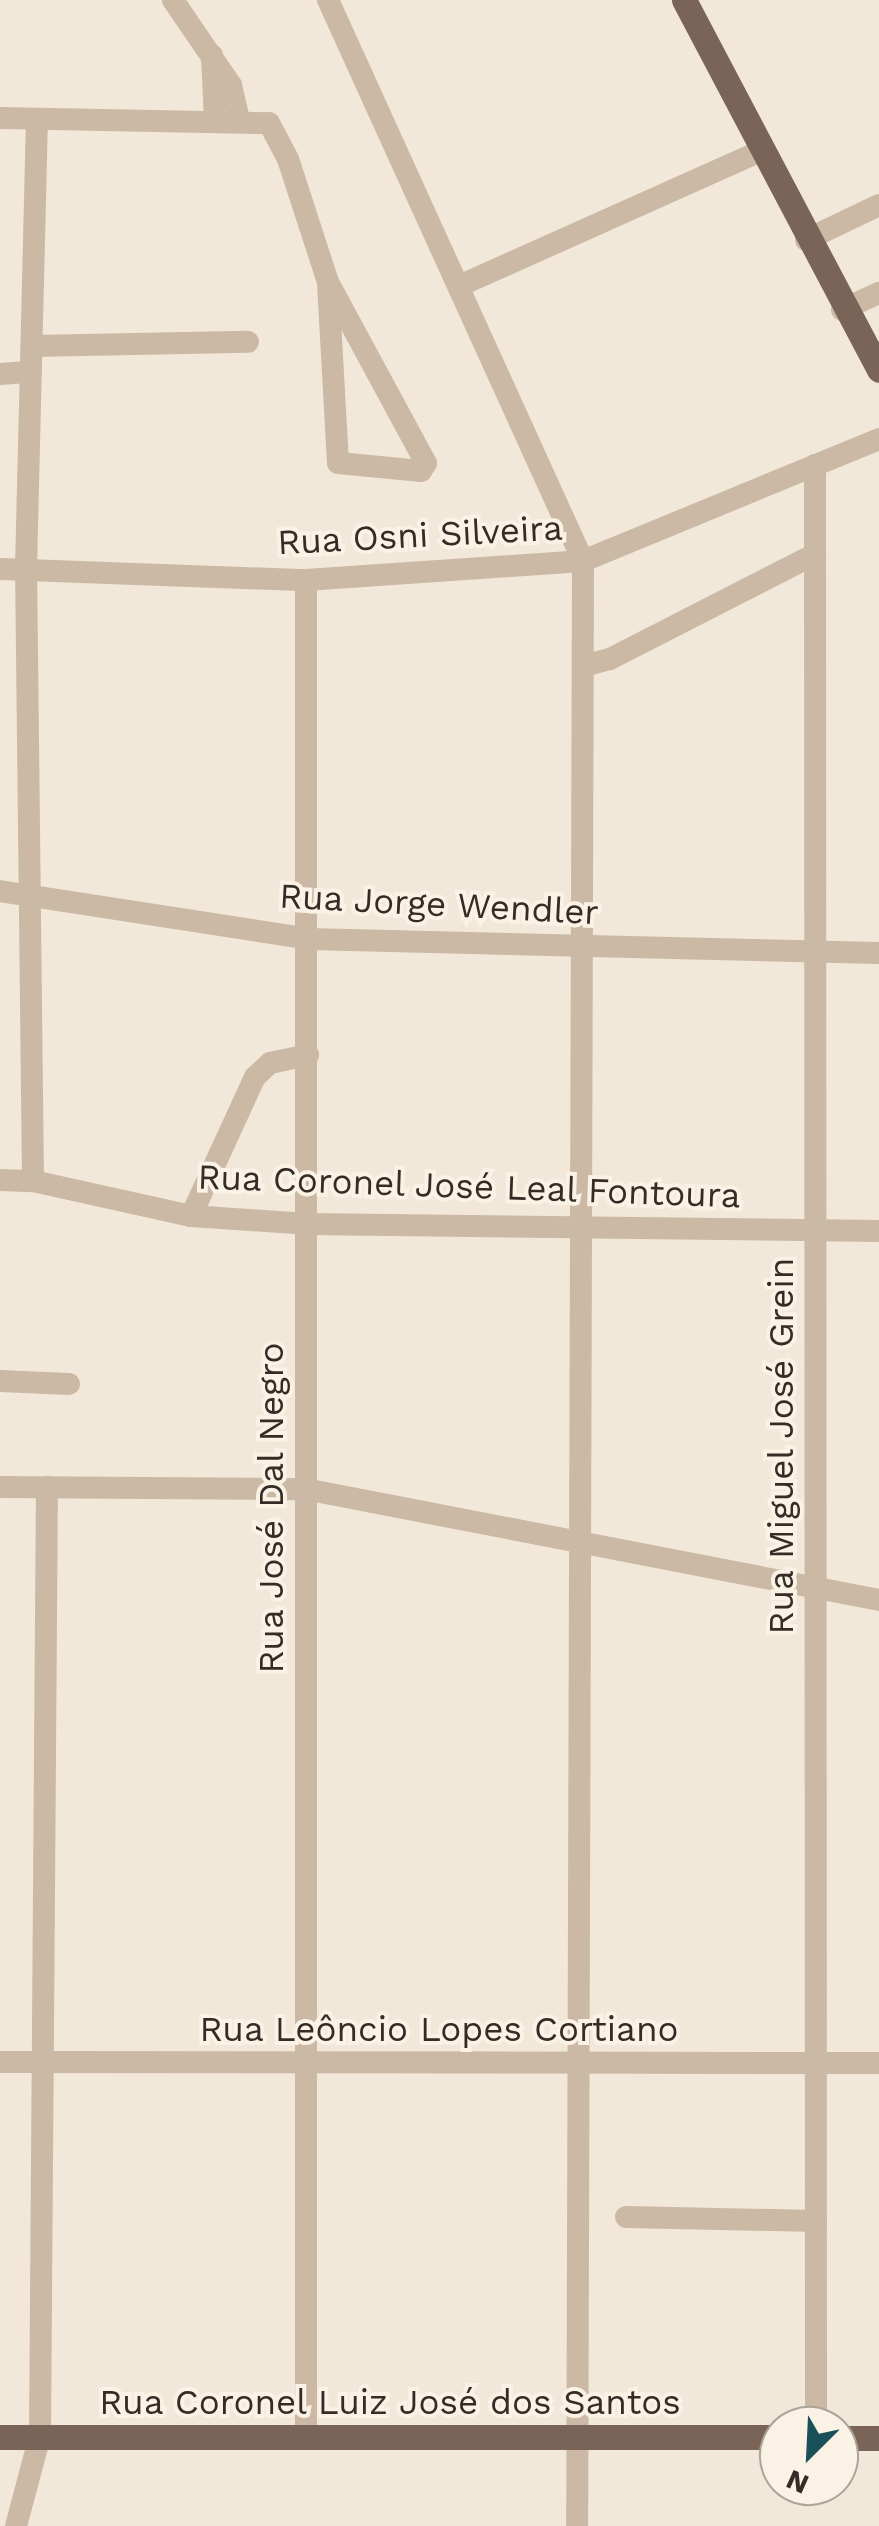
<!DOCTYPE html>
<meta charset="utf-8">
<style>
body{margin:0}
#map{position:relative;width:879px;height:2526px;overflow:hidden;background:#f2e8d9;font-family:"Work Sans",sans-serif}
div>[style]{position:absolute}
.minor>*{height:22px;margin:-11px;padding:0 11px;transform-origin:11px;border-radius:11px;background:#cbb9a5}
.major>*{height:25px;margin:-12.5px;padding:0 12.5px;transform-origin:12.5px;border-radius:12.5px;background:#796457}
span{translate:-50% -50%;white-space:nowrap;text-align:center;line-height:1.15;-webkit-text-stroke:8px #faf2e5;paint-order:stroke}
.street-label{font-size:35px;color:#362c26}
.north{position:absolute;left:759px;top:2406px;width:100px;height:100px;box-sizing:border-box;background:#faf2e5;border:2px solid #aca399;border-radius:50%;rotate:204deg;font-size:28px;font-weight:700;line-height:40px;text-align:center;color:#362c26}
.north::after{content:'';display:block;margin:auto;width:35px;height:45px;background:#1a5059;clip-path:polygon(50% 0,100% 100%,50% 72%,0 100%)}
</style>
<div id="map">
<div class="minor">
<i style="left:173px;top:0;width:103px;rotate:55.7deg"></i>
<i style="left:231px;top:85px;width:37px;rotate:77deg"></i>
<i style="left:328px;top:0;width:616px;rotate:65.56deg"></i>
<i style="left:583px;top:561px;width:1965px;rotate:90.17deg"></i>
<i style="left:212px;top:55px;width:66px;rotate:87.4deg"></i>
<i style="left:0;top:118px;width:269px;rotate:1.1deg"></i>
<i style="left:269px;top:123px;width:41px;rotate:62.2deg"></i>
<i style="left:288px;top:159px;width:129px;rotate:72deg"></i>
<i style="left:328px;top:282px;width:206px;rotate:61.6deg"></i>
<i style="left:426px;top:463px;width:9px;rotate:122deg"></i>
<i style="left:421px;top:471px;width:83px;rotate:-174.5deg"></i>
<i style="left:338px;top:463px;width:181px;rotate:-93.2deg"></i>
<i style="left:806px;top:240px;width:81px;rotate:-25.6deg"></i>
<i style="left:459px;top:286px;width:331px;rotate:-24.1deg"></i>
<i style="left:842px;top:310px;width:41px;rotate:-24.7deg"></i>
<i style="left:32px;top:346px;width:216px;rotate:-1.1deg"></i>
<i style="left:0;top:374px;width:31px;rotate:-4deg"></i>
<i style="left:815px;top:465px;width:1961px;rotate:89.97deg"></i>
<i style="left:0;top:569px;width:306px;rotate:2.1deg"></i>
<i style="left:306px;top:580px;width:278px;rotate:-3.9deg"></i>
<i style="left:583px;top:561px;width:320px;rotate:-22.4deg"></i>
<i style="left:306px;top:580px;width:1857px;rotate:90deg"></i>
<i style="left:583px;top:666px;width:28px;rotate:-15deg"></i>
<i style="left:610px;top:659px;width:230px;rotate:-27.1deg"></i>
<i style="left:0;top:891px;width:313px;rotate:8.8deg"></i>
<i style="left:309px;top:939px;width:570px;rotate:1.41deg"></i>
<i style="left:0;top:1180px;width:33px;rotate:2deg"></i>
<i style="left:33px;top:1181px;width:162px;rotate:12.5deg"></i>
<i style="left:191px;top:1216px;width:116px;rotate:3.9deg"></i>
<i style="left:307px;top:1224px;width:572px;rotate:0.7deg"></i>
<i style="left:33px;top:1181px;width:613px;rotate:-90.65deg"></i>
<i style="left:26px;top:568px;width:449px;rotate:-88.6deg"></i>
<i style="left:191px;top:1216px;width:153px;rotate:-65.3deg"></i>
<i style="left:255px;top:1077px;width:21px;rotate:-43deg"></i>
<i style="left:270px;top:1063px;width:39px;rotate:-12deg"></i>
<i style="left:0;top:1381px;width:69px;rotate:2.5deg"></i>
<i style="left:0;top:1487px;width:305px;rotate:0.4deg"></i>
<i style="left:305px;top:1489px;width:585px;rotate:10.94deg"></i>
<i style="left:0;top:2062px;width:879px;rotate:0.07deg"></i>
<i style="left:626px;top:2217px;width:190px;rotate:1.2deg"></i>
<i style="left:16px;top:2526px;width:93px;rotate:-75.1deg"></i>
<i style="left:40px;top:2436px;width:949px;rotate:-89.58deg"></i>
</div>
<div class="major">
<i style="left:684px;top:0;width:418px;rotate:62.2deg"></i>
<i style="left:0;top:2437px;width:779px"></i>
<i style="left:839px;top:2438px;width:40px"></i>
</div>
<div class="street-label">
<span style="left:420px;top:535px;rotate:-3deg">Rua Osni Silveira</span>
<span style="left:439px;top:904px;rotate:3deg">Rua Jorge Wendler</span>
<span style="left:469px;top:1186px;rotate:2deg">Rua Coronel José Leal Fontoura</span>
<span style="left:781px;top:1446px;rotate:-90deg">Rua Miguel José Grein</span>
<span style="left:271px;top:1508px;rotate:-90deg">Rua José Dal Negro</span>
<span style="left:439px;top:2029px">Rua Leôncio Lopes Cortiano</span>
<span style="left:390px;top:2402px">Rua Coronel Luiz José dos Santos</span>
</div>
<div class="north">N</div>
</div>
